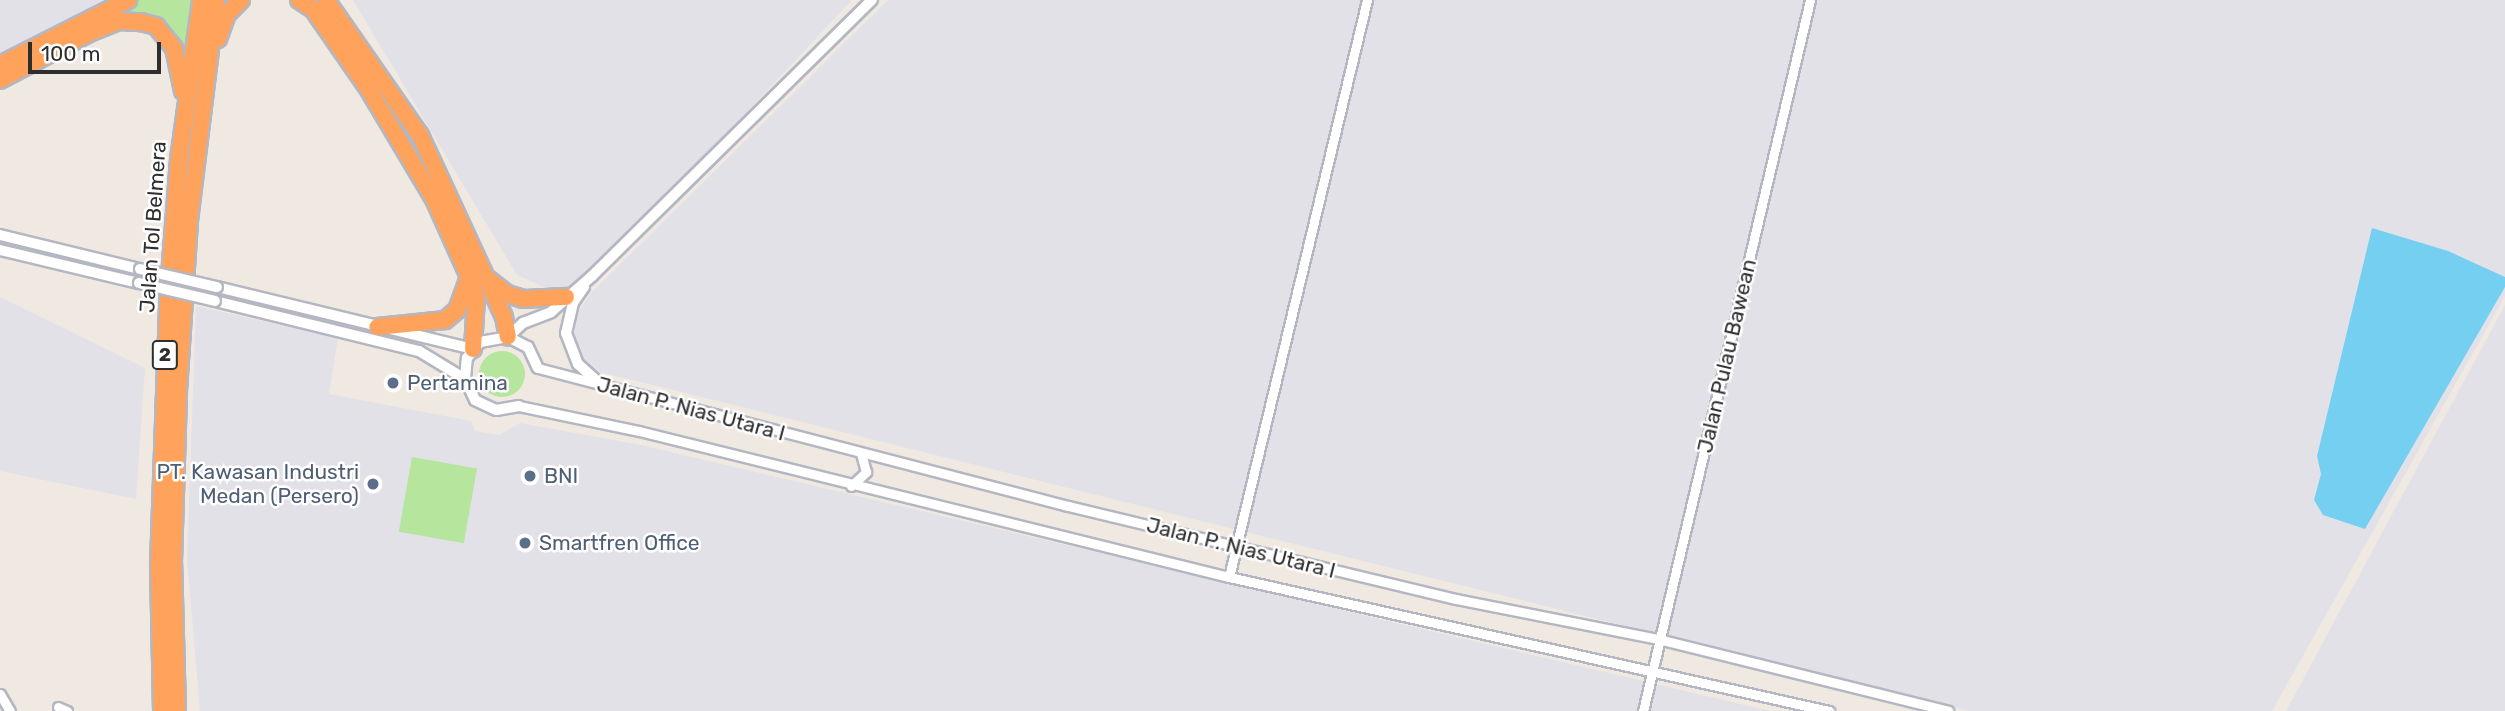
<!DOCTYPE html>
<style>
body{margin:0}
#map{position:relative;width:2505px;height:711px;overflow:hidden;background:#efe9e1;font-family:Rubik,sans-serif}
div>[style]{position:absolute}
.industrial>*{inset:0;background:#e3e1e8}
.green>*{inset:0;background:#b6e59e;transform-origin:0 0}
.round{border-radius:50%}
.water>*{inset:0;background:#75cff0}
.roads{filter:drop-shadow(2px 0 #b4b7c1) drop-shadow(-2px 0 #b4b7c1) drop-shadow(0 2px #b4b7c1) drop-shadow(0 -2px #b4b7c1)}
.minor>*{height:9px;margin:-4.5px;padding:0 4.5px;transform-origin:4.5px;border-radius:4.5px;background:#fff}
.tertiary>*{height:10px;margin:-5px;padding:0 5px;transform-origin:5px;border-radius:5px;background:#fff}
.motorway>*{height:16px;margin:-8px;padding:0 8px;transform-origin:8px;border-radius:8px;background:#ffa35c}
.bridges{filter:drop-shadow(2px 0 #b4b7c1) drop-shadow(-2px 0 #b4b7c1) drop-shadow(0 2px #b4b7c1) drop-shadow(0 -2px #b4b7c1)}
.tertiary-bridge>*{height:10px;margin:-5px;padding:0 5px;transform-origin:5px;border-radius:5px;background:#fff}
.dots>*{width:19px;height:19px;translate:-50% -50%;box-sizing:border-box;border:4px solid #fff;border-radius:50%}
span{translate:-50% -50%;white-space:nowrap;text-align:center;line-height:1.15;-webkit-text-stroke:5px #fff;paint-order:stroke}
.shield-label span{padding:2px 5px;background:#fff;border:2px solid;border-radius:5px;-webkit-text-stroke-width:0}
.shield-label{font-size:19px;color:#2e2e2e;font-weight:700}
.street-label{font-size:21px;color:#2e2e2e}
.service-label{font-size:21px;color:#4e5e75}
.left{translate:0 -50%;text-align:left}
.right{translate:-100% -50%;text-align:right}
.scale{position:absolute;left:28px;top:42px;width:133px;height:32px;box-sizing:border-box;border:4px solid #2e2e2e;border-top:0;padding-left:9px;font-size:21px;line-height:24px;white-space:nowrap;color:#2e2e2e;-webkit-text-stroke:5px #fff;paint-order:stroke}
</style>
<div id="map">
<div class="industrial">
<i style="clip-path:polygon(0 0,122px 0,0 56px)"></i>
<i style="clip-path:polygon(353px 0,852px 0,579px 291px,557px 293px,517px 275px)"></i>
<i style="clip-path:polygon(888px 0,2505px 0,2505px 296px,2272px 711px,1969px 711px,600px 372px,580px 355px,575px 343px,575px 317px,590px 294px)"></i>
<i style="clip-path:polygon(0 297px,145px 368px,136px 499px,0 471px)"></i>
<i style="clip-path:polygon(2505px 305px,2505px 711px,2286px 711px)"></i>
<i style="clip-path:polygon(196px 306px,338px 338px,329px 394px,471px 421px,475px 431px,499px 435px,520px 423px,641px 445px,1770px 711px,200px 711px,187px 560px)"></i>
</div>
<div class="green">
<i style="clip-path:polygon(138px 0,192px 0,186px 45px,181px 49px,143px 15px,114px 13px)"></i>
<i class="round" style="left:479px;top:351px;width:46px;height:46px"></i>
<i style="left:412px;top:457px;width:66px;height:76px;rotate:10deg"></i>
</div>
<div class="water">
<i style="clip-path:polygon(2372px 228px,2448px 251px,2505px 277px,2505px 287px,2365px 529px,2323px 515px,2314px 500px,2321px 474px,2317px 456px)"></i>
</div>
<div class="roads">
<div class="minor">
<i style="left:538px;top:368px;width:548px;rotate:14.59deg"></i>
<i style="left:1068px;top:506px;width:399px;rotate:13.5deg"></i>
<i style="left:1456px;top:599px;width:206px;rotate:11.2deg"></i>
<i style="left:1658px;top:639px;width:299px;rotate:13.9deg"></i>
<i style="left:519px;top:406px;width:123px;rotate:11.8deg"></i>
<i style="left:639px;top:431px;width:608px;rotate:13.9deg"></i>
<i style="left:1229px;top:577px;width:615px;rotate:12.59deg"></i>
<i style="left:851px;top:486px;width:21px;rotate:-43deg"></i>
<i style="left:866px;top:472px;width:20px;rotate:-105deg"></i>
<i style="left:1229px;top:577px;width:593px;rotate:-76.55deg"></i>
<i style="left:0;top:694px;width:20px;rotate:60deg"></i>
<i style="left:58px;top:707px;width:10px;rotate:24deg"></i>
<i style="left:1643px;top:711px;width:730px;rotate:-76.78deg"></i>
</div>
<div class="tertiary">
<i style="left:0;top:235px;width:144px;rotate:13.7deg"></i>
<i style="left:0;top:250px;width:143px;rotate:13.4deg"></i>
<i style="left:217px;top:287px;width:263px;rotate:13.6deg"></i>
<i style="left:584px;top:287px;width:19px;rotate:125deg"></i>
<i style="left:573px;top:303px;width:31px;rotate:103deg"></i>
<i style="left:566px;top:333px;width:33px;rotate:69deg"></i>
<i style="left:578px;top:364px;width:31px;rotate:42deg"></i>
<i style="left:215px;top:301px;width:210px;rotate:13.8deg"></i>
<i style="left:419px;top:351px;width:54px;rotate:31.3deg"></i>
<i style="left:508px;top:337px;width:21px;rotate:-43deg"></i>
<i style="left:523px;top:323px;width:30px;rotate:-21deg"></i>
<i style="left:551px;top:312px;width:55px;rotate:-41.3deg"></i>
<i style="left:592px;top:276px;width:393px;rotate:-44.6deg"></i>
<i style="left:519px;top:406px;width:23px;rotate:170deg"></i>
<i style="left:496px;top:410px;width:23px;rotate:-155deg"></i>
<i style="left:475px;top:400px;width:23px;rotate:-115deg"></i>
<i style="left:465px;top:379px;width:21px;rotate:-85deg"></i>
<i style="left:467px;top:358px;width:21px;rotate:-51deg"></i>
<i style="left:480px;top:342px;width:28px;rotate:-10deg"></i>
<i style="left:508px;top:337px;width:22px;rotate:27deg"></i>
<i style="left:528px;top:347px;width:23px;rotate:65deg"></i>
</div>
<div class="motorway">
<i style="left:299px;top:0;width:17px;rotate:33deg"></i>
<i style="left:313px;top:9px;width:98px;rotate:55.3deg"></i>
<i style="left:369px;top:90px;width:127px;rotate:59.2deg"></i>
<i style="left:434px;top:199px;width:85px;rotate:65.8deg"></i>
<i style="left:469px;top:277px;width:35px;rotate:110deg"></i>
<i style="left:457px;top:310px;width:16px;rotate:140deg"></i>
<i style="left:445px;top:320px;width:68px;rotate:174.1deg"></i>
<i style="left:326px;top:0;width:165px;rotate:55.2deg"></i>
<i style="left:420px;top:135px;width:200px;rotate:65.2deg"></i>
<i style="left:504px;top:317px;width:20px;rotate:79deg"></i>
<i style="left:218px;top:39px;width:27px;rotate:-70deg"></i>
<i style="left:227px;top:14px;width:20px;rotate:-45deg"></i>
<i style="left:0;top:65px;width:144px;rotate:-26.9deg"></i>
<i style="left:0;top:80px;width:101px;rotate:-27.8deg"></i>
<i style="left:89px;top:33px;width:32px;rotate:-22deg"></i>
<i style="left:119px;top:21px;width:22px;rotate:3deg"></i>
<i style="left:141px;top:22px;width:16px;rotate:15deg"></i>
<i style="left:156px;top:26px;width:28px;rotate:51deg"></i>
<i style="left:174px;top:48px;width:44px;rotate:78.2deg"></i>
<i style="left:469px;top:277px;width:21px;rotate:71deg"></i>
<i style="left:476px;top:297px;width:52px;rotate:93.3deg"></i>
<i style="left:488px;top:279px;width:24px;rotate:38deg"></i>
<i style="left:507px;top:294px;width:17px;rotate:17deg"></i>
<i style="left:523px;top:299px;width:43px;rotate:-2.7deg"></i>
<i style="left:162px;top:711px;width:147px;rotate:-91.2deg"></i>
<i style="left:159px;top:564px;width:262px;rotate:-88deg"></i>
<i style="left:168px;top:302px;width:143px;rotate:-85.6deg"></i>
<i style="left:179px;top:159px;width:161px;rotate:-82.1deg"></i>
<i style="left:177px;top:711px;width:148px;rotate:-91.5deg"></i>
<i style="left:173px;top:563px;width:171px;rotate:-88.3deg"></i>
<i style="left:178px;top:392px;width:171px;rotate:-86.3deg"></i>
<i style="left:189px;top:221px;width:223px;rotate:-83deg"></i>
</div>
</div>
<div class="bridges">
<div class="tertiary-bridge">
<i style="left:140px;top:269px;width:79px;rotate:13.2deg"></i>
<i style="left:139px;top:283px;width:78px;rotate:13.3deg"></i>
</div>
</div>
<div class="dots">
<i style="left:393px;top:383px;background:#5c6f8a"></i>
<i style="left:530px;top:476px;background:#5c6f8a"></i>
<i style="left:373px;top:484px;background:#5c6f8a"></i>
<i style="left:525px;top:543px;background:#5c6f8a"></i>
</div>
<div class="shield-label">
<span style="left:165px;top:355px">2</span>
</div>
<div class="street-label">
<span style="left:153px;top:227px;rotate:-86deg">Jalan Tol Belmera</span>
<span style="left:1727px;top:356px;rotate:-77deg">Jalan Pulau Bawean</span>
<span style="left:691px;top:409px;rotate:15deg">Jalan P. Nias Utara I</span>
<span style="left:1241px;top:548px;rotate:14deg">Jalan P. Nias Utara I</span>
</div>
<div class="service-label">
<span class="left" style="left:407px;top:383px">Pertamina</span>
<span class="right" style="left:359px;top:484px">PT. Kawasan Industri<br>Medan (Persero)</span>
<span class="left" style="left:544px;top:476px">BNI</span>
<span class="left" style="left:539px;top:543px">Smartfren Office</span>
</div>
<div class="scale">100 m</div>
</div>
